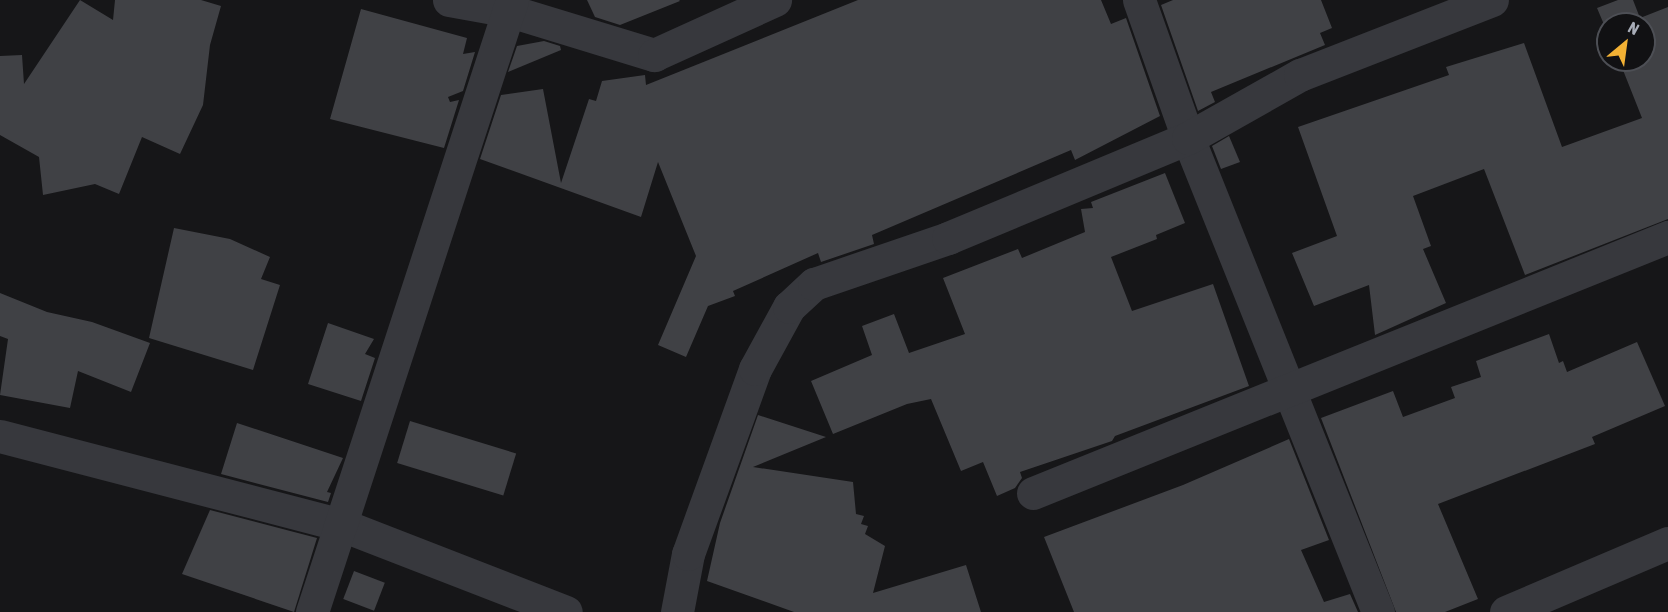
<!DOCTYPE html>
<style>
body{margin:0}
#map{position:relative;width:1668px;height:612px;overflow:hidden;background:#161618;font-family:"Asap Condensed",sans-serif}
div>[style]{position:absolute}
.building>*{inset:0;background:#404145;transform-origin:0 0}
.minor>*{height:33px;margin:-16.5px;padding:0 16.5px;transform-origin:16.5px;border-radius:16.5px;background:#37383d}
span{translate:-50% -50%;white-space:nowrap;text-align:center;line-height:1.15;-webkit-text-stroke:6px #111113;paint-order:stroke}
.north{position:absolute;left:1596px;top:12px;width:60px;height:60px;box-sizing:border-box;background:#111113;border:2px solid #4d4f55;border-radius:50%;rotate:29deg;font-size:16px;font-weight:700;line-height:24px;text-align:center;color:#a8adb8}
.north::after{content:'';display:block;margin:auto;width:21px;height:27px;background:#f2b134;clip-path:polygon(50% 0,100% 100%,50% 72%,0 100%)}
</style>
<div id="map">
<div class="building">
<i style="clip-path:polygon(80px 0,113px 20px,115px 0,201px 0,221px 6px,210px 45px,203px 105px,180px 154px,142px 137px,119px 194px,95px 184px,43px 195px,39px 157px,0 135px,0 56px,22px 55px,24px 84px)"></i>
<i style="clip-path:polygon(587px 0,679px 0,680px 1px,620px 25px,595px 17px)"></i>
<i style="clip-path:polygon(858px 0,1101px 0,1111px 24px,1126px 18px,1160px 116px,1075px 160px,1071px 150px,872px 235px,874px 244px,821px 262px,818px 253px,733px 291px,735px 296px,708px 306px,686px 357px,658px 345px,696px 256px,658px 162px,641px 217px,480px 159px,501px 95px,543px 89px,561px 183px,589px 99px,596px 101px,602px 81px,645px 75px,646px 85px)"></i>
<i style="clip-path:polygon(1173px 0,1321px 0,1332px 28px,1320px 33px,1325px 45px,1211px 92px,1215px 102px,1198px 111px,1161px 5px)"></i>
<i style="clip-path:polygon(1618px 0,1633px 0,1640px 18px,1668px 7px,1668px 219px,1525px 275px,1484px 169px,1413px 196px,1431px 246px,1423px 249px,1446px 303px,1375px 335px,1369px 285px,1314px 306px,1292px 253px,1337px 236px,1298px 127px,1449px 75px,1446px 67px,1524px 43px,1562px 147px,1642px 118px,1619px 60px,1644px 60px,1644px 24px,1608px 24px,1608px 34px,1597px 8px)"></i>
<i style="clip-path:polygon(361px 9px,467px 38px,463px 54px,475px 52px,463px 91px,448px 97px,450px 102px,459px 100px,444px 148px,330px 119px)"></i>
<i style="clip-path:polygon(544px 41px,560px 46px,561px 50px,508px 72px,517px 46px)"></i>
<i style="clip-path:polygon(1229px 136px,1240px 162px,1221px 169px,1212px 146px)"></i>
<i style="clip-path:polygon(1165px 173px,1185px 223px,1156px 235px,1157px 239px,1111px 257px,1132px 311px,1213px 284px,1249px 386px,1115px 436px,1112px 441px,1020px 472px,1022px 478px,1015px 488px,997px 496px,983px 462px,961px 471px,931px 399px,907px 404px,833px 434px,811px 381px,872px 355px,862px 326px,894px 314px,909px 353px,965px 334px,943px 278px,1018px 249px,1022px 258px,1085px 232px,1081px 209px,1093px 208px,1091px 202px)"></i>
<i style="clip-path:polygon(174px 228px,230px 239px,270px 257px,261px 279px,280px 285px,253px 370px,149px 338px)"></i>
<i style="clip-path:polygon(0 293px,47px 312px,92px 322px,150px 343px,131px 392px,78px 371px,70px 408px,0 395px,8px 339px,0 336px)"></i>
<i style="clip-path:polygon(328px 323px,374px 339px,365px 354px,375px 358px,361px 401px,308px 384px)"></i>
<i style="clip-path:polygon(1549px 334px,1559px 363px,1563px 361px,1567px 372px,1637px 342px,1665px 406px,1592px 437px,1595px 444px,1438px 504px,1478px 599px,1445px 612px,1396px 612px,1321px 418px,1393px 391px,1403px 417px,1455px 398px,1451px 387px,1481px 377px,1476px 361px)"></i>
<i style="clip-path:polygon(758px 415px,826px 437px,753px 467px,853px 482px,856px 514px,864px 516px,861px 524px,868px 526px,865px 534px,885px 546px,873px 593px,966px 565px,981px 612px,794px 612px,707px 581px,720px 523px)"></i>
<i style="left:410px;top:421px;width:111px;height:44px;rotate:17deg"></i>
<i style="clip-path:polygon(237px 423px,343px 458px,327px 492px,331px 493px,328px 502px,221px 474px)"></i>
<i style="clip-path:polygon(1289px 439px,1329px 540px,1301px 550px,1324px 602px,1350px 594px,1358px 612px,1074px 612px,1044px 537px,1183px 485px)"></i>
<i style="clip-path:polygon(210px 510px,317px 538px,294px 612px,182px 574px)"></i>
<i style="left:354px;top:571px;width:33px;height:30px;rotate:21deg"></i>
</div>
<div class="minor">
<i style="left:449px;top:0;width:62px;rotate:10.2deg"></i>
<i style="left:510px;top:11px;width:151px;rotate:17deg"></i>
<i style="left:654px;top:55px;width:133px;rotate:-24.4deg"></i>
<i style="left:1139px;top:0;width:146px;rotate:70.5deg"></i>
<i style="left:1188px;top:138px;width:511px;rotate:68.16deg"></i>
<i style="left:0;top:436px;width:353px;rotate:14.6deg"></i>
<i style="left:342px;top:525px;width:240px;rotate:21.2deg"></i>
<i style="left:1033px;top:493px;width:685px;rotate:-21.96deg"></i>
<i style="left:312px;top:612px;width:644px;rotate:-71.9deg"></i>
<i style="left:677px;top:612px;width:59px;rotate:-79.3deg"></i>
<i style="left:688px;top:554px;width:197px;rotate:-70.1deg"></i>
<i style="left:755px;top:369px;width:71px;rotate:-61.3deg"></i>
<i style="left:789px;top:307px;width:34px;rotate:-43deg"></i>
<i style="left:814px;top:284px;width:142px;rotate:-18.9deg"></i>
<i style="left:948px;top:238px;width:260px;rotate:-22.6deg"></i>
<i style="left:1188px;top:138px;width:129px;rotate:-29.4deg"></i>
<i style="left:1300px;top:75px;width:206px;rotate:-21.3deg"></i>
<i style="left:1506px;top:612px;width:176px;rotate:-23.1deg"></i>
</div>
<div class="north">N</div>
</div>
